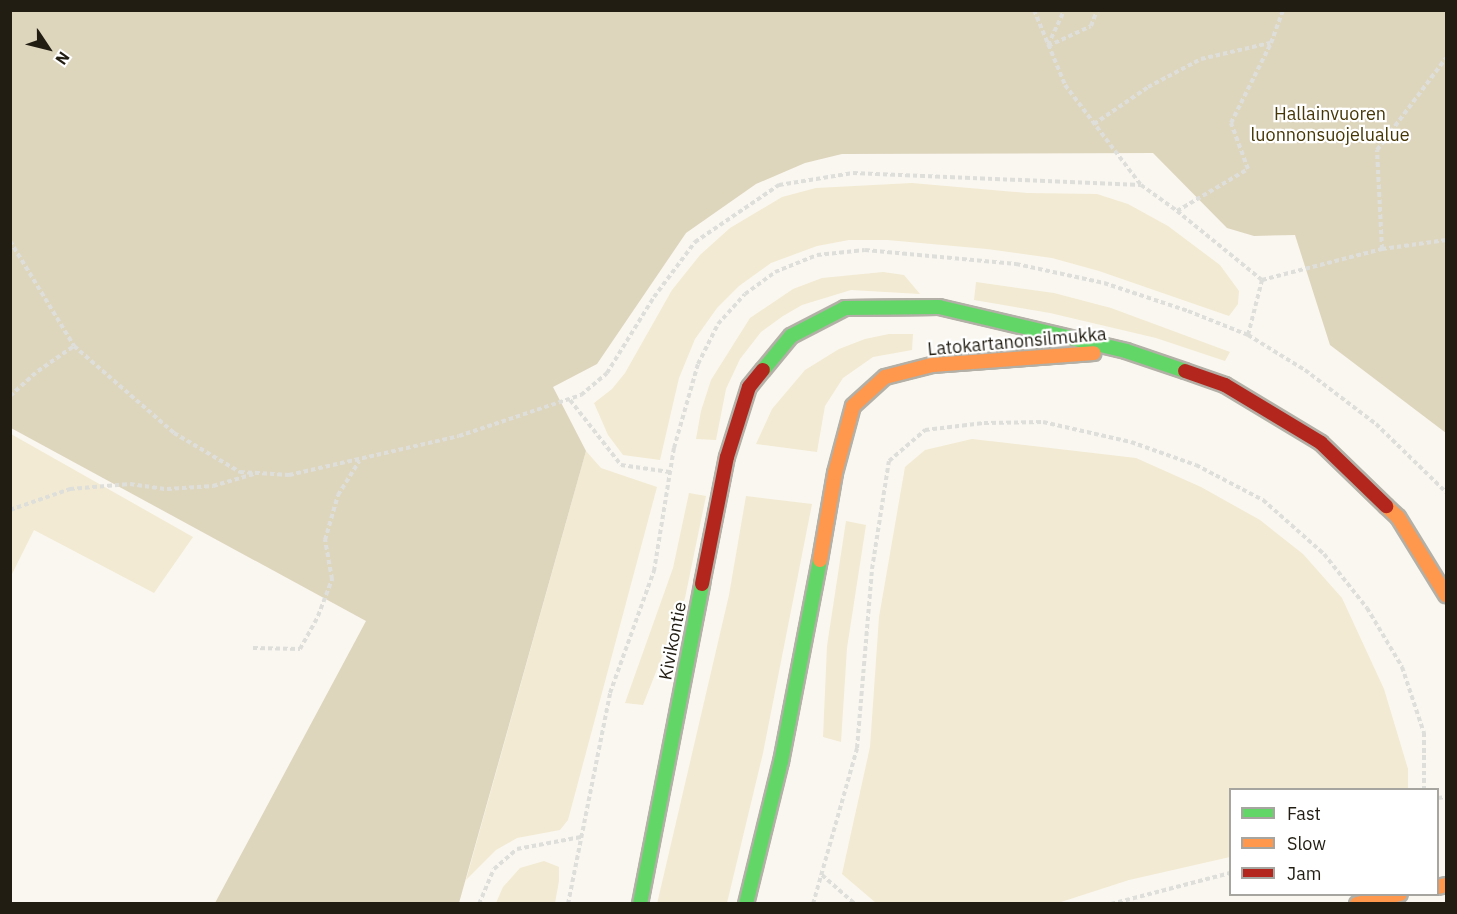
<!DOCTYPE html>
<style>
body{margin:0}
#map{position:relative;width:1457px;height:914px;overflow:hidden;background:#faf7f0;font-family:"IBM Plex Sans",sans-serif}
div>[style]{position:absolute}
.green>*{inset:0;background:#f2ead2}
.forest>*{inset:0;background:#ded5bd}
.path>*{height:4px;margin-top:-2px;transform-origin:0;background:repeating-linear-gradient(90deg,#dededb 0 4.5px,transparent 0 7.5px)}
.roads{filter:drop-shadow(2px 0 #b3b0a7) drop-shadow(-2px 0 #b3b0a7) drop-shadow(0 2px #b3b0a7) drop-shadow(0 -2px #b3b0a7)}
.fast>*{height:14px;margin:-7px;padding:0 7px;transform-origin:7px;border-radius:7px;background:#63d668}
.slow>*{height:14px;margin:-7px;padding:0 7px;transform-origin:7px;border-radius:7px;background:#ff974d}
.jam>*{height:14px;margin:-7px;padding:0 7px;transform-origin:7px;border-radius:7px;background:#b3261e}
span{translate:-50% -50%;white-space:nowrap;text-align:center;line-height:1.15;-webkit-text-stroke:4.5px #fff;paint-order:stroke}
.park-label{font-size:18px;color:#463706}
.street-label{font-size:18px;color:#211d12}
.frame{position:absolute;inset:0;border:12px solid #211d12;pointer-events:none}
.legend{position:absolute;left:1229px;top:788px;width:210px;height:108px;box-sizing:border-box;background:#fff;border:2px solid #a6a5a0;margin:0;padding:8px 10px;list-style:none;font-size:18px;color:#211d12}
.legend li{display:flex;align-items:center;gap:12px;height:30px}
.legend b{width:30px;border:2px solid #a6a5a0}
.north{position:absolute;left:18px;top:18px;width:60px;height:60px;-webkit-text-stroke:4px #fff;paint-order:stroke;rotate:125deg;font-size:16px;font-weight:700;line-height:24px;text-align:center;color:#211d12}
.north::after{content:'';display:block;margin:auto;width:21px;height:27px;background:#211d12;clip-path:polygon(50% 0,100% 100%,50% 72%,0 100%)}
</style>
<div id="map">
<div class="green">
<i style="clip-path:polygon(912px 183px,1027px 193px,1097px 194px,1128px 204px,1168px 226px,1220px 265px,1239px 291px,1238px 304px,1229px 316px,1099px 271px,1052px 258px,987px 249px,887px 240px,849px 240px,817px 246px,771px 263px,739px 286px,717px 308px,695px 339px,679px 378px,660px 460px,623px 455px,608px 435px,594px 403px,612px 389px,625px 373px,672px 290px,700px 255px,730px 228px,782px 197px,816px 188px)"></i>
<i style="clip-path:polygon(883px 272px,904px 275px,920px 294px,851px 290px,802px 305px,783px 316px,761px 332px,740px 359px,726px 389px,716px 440px,696px 439px,701px 411px,711px 380px,750px 318px,793px 289px,822px 278px)"></i>
<i style="clip-path:polygon(976px 282px,1054px 293px,1111px 308px,1230px 352px,1225px 361px,1156px 338px,1050px 313px,974px 300px)"></i>
<i style="clip-path:polygon(889px 334px,913px 334px,912px 350px,873px 357px,843px 378px,825px 406px,817px 452px,756px 444px,772px 409px,805px 370px,839px 349px,865px 339px)"></i>
<i style="clip-path:polygon(11px 434px,193px 537px,154px 593px,34px 530px,11px 576px)"></i>
<i style="clip-path:polygon(972px 439px,1136px 458px,1201px 487px,1260px 520px,1303px 554px,1342px 598px,1384px 689px,1408px 769px,1408px 789px,1230px 790px,1230px 857px,1129px 880px,1058px 903px,876px 903px,842px 874px,870px 747px,879px 617px,905px 467px,925px 450px)"></i>
<i style="clip-path:polygon(586px 451px,601px 468px,657px 487px,568px 820px,560px 830px,517px 838px,496px 850px,466px 880px)"></i>
<i style="clip-path:polygon(689px 493px,706px 496px,685px 598px,643px 705px,625px 703px,673px 568px)"></i>
<i style="clip-path:polygon(746px 496px,812px 504px,763px 753px,727px 903px,657px 904px,729px 595px)"></i>
<i style="clip-path:polygon(846px 521px,866px 525px,847px 648px,841px 742px,823px 737px,827px 646px)"></i>
<i style="clip-path:polygon(544px 861px,559px 867px,559px 881px,555px 903px,496px 903px,503px 887px,520px 868px)"></i>
</div>
<div class="forest">
<i style="clip-path:polygon(11px 10px,1446px 11px,1446px 433px,1330px 345px,1295px 235px,1254px 236px,1227px 228px,1153px 153px,842px 154px,805px 163px,756px 184px,686px 233px,597px 364px,553px 387px,586px 451px,459px 903px,215px 903px,366px 621px,11px 428px)"></i>
</div>
<div class="path">
<i style="left:1034px;top:10px;width:81px;rotate:67.5deg"></i>
<i style="left:1065px;top:85px;width:126px;rotate:52.8deg"></i>
<i style="left:1141px;top:185px;width:44px;rotate:35.8deg"></i>
<i style="left:1177px;top:211px;width:109px;rotate:39.1deg"></i>
<i style="left:1048px;top:45px;width:38px;rotate:-65deg"></i>
<i style="left:1048px;top:46px;width:47px;rotate:-24.9deg"></i>
<i style="left:1091px;top:26px;width:17px;rotate:-69deg"></i>
<i style="left:1094px;top:124px;width:65px;rotate:-34.4deg"></i>
<i style="left:1148px;top:87px;width:60px;rotate:-27.8deg"></i>
<i style="left:1201px;top:59px;width:71px;rotate:-13.1deg"></i>
<i style="left:1177px;top:211px;width:82px;rotate:-30.6deg"></i>
<i style="left:1248px;top:169px;width:49px;rotate:-110.3deg"></i>
<i style="left:1231px;top:123px;width:89px;rotate:-63.4deg"></i>
<i style="left:1271px;top:43px;width:35px;rotate:-70deg"></i>
<i style="left:10px;top:241px;width:123px;rotate:58.6deg"></i>
<i style="left:1382px;top:249px;width:99px;rotate:-92.9deg"></i>
<i style="left:1377px;top:150px;width:115px;rotate:-53.1deg"></i>
<i style="left:1262px;top:280px;width:124px;rotate:-14.5deg"></i>
<i style="left:1382px;top:249px;width:65px;rotate:-8deg"></i>
<i style="left:1248px;top:335px;width:57px;rotate:-75.7deg"></i>
<i style="left:10px;top:396px;width:38px;rotate:-42deg"></i>
<i style="left:38px;top:371px;width:44px;rotate:-34.8deg"></i>
<i style="left:74px;top:346px;width:133px;rotate:41deg"></i>
<i style="left:174px;top:433px;width:77px;rotate:30.6deg"></i>
<i style="left:240px;top:472px;width:49px;rotate:3.5deg"></i>
<i style="left:289px;top:475px;width:174px;rotate:-12.9deg"></i>
<i style="left:459px;top:436px;width:129px;rotate:-18.6deg"></i>
<i style="left:581px;top:395px;width:34px;rotate:-40deg"></i>
<i style="left:607px;top:373px;width:89px;rotate:-58.3deg"></i>
<i style="left:654px;top:297px;width:69px;rotate:-53.3deg"></i>
<i style="left:695px;top:242px;width:102px;rotate:-34.2deg"></i>
<i style="left:779px;top:185px;width:75px;rotate:-9.2deg"></i>
<i style="left:853px;top:173px;width:288px;rotate:2.4deg"></i>
<i style="left:570px;top:400px;width:83px;rotate:51.9deg"></i>
<i style="left:621px;top:465px;width:49px;rotate:8.1deg"></i>
<i style="left:10px;top:510px;width:64px;rotate:-19.3deg"></i>
<i style="left:70px;top:489px;width:60px;rotate:-4.8deg"></i>
<i style="left:130px;top:484px;width:37px;rotate:8deg"></i>
<i style="left:167px;top:489px;width:46px;rotate:-3.7deg"></i>
<i style="left:213px;top:486px;width:43px;rotate:-16.3deg"></i>
<i style="left:253px;top:648px;width:47px;rotate:1.2deg"></i>
<i style="left:300px;top:649px;width:38px;rotate:-61deg"></i>
<i style="left:318px;top:616px;width:40px;rotate:-69deg"></i>
<i style="left:332px;top:579px;width:40px;rotate:-100deg"></i>
<i style="left:325px;top:540px;width:47px;rotate:-73.9deg"></i>
<i style="left:338px;top:495px;width:40px;rotate:-58deg"></i>
<i style="left:1438px;top:798px;width:8px;rotate:-7deg"></i>
<i style="left:822px;top:875px;width:44px;rotate:41.3deg"></i>
<i style="left:479px;top:904px;width:38px;rotate:-67deg"></i>
<i style="left:494px;top:869px;width:30px;rotate:-41deg"></i>
<i style="left:517px;top:849px;width:65px;rotate:-10.6deg"></i>
<i style="left:568px;top:904px;width:215px;rotate:-78.7deg"></i>
<i style="left:610px;top:693px;width:130px;rotate:-70.2deg"></i>
<i style="left:654px;top:571px;width:125px;rotate:-80.8deg"></i>
<i style="left:674px;top:448px;width:87px;rotate:-74.1deg"></i>
<i style="left:698px;top:364px;width:45px;rotate:-63.4deg"></i>
<i style="left:718px;top:324px;width:40px;rotate:-48deg"></i>
<i style="left:745px;top:294px;width:37px;rotate:-36deg"></i>
<i style="left:775px;top:272px;width:45px;rotate:-22deg"></i>
<i style="left:817px;top:255px;width:48px;rotate:-5.9deg"></i>
<i style="left:865px;top:250px;width:152px;rotate:5.3deg"></i>
<i style="left:1016px;top:264px;width:90px;rotate:12.2deg"></i>
<i style="left:1104px;top:283px;width:89px;rotate:18.4deg"></i>
<i style="left:1188px;top:311px;width:65px;rotate:21.8deg"></i>
<i style="left:1248px;top:335px;width:67px;rotate:31.6deg"></i>
<i style="left:1305px;top:370px;width:89px;rotate:37.3deg"></i>
<i style="left:1376px;top:424px;width:98px;rotate:44.2deg"></i>
<i style="left:813px;top:904px;width:162px;rotate:-74.2deg"></i>
<i style="left:857px;top:748px;width:180px;rotate:-85.2deg"></i>
<i style="left:872px;top:569px;width:109px;rotate:-81.1deg"></i>
<i style="left:889px;top:461px;width:48px;rotate:-40.7deg"></i>
<i style="left:925px;top:430px;width:59px;rotate:-6.8deg"></i>
<i style="left:984px;top:423px;width:59px;rotate:-1deg"></i>
<i style="left:1043px;top:422px;width:90px;rotate:12.8deg"></i>
<i style="left:1131px;top:442px;width:69px;rotate:19.5deg"></i>
<i style="left:1196px;top:465px;width:76px;rotate:27.6deg"></i>
<i style="left:1263px;top:500px;width:81px;rotate:41.5deg"></i>
<i style="left:1324px;top:554px;width:69px;rotate:51.5deg"></i>
<i style="left:1367px;top:608px;width:69px;rotate:59.3deg"></i>
<i style="left:1402px;top:667px;width:70px;rotate:71.6deg"></i>
<i style="left:1424px;top:733px;width:57px;rotate:90deg"></i>
<i style="left:1111px;top:904px;width:123px;rotate:-14.6deg"></i>
</div>
<div class="roads">
<div class="fast">
<i style="left:763px;top:370px;width:44px;rotate:-50.5deg"></i>
<i style="left:791px;top:336px;width:61px;rotate:-27.4deg"></i>
<i style="left:845px;top:308px;width:94px;rotate:-0.6deg"></i>
<i style="left:939px;top:307px;width:192px;rotate:13.2deg"></i>
<i style="left:1126px;top:351px;width:62px;rotate:18.7deg"></i>
<i style="left:640px;top:904px;width:326px;rotate:-79deg"></i>
<i style="left:746px;top:904px;width:146px;rotate:-76.2deg"></i>
<i style="left:781px;top:762px;width:206px;rotate:-79.1deg"></i>
</div>
<div class="slow">
<i style="left:1386px;top:506px;width:16px;rotate:43deg"></i>
<i style="left:1398px;top:517px;width:92px;rotate:58.4deg"></i>
<i style="left:820px;top:560px;width:88px;rotate:-80.2deg"></i>
<i style="left:835px;top:473px;width:69px;rotate:-75deg"></i>
<i style="left:853px;top:406px;width:43px;rotate:-42.2deg"></i>
<i style="left:885px;top:377px;width:49px;rotate:-14.3deg"></i>
<i style="left:932px;top:365px;width:162px;rotate:-4.2deg"></i>
<i style="left:1438px;top:887px;width:8px;rotate:-14deg"></i>
<i style="left:1357px;top:904px;width:44px;rotate:-13.1deg"></i>
</div>
<div class="jam">
<i style="left:1185px;top:371px;width:42px;rotate:19.3deg"></i>
<i style="left:1225px;top:385px;width:112px;rotate:31.1deg"></i>
<i style="left:1321px;top:443px;width:91px;rotate:44.1deg"></i>
<i style="left:702px;top:584px;width:129px;rotate:-78.9deg"></i>
<i style="left:727px;top:457px;width:73px;rotate:-72.6deg"></i>
<i style="left:749px;top:387px;width:22px;rotate:-51deg"></i>
</div>
</div>
<div class="park-label">
<span style="left:1330px;top:125px">Hallainvuoren<br>luonnonsuojelualue</span>
</div>
<div class="street-label">
<span style="left:1017px;top:342px;rotate:-5deg">Latokartanonsilmukka</span>
<span style="left:673px;top:641px;rotate:-79deg">Kivikontie</span>
</div>
<div class="frame"></div>
<ul class="legend">
<li><b style="height:8px;background:#63d668"></b>Fast</li>
<li><b style="height:8px;background:#ff974d"></b>Slow</li>
<li><b style="height:8px;background:#b3261e"></b>Jam</li>
</ul>
<div class="north">N</div>
</div>
